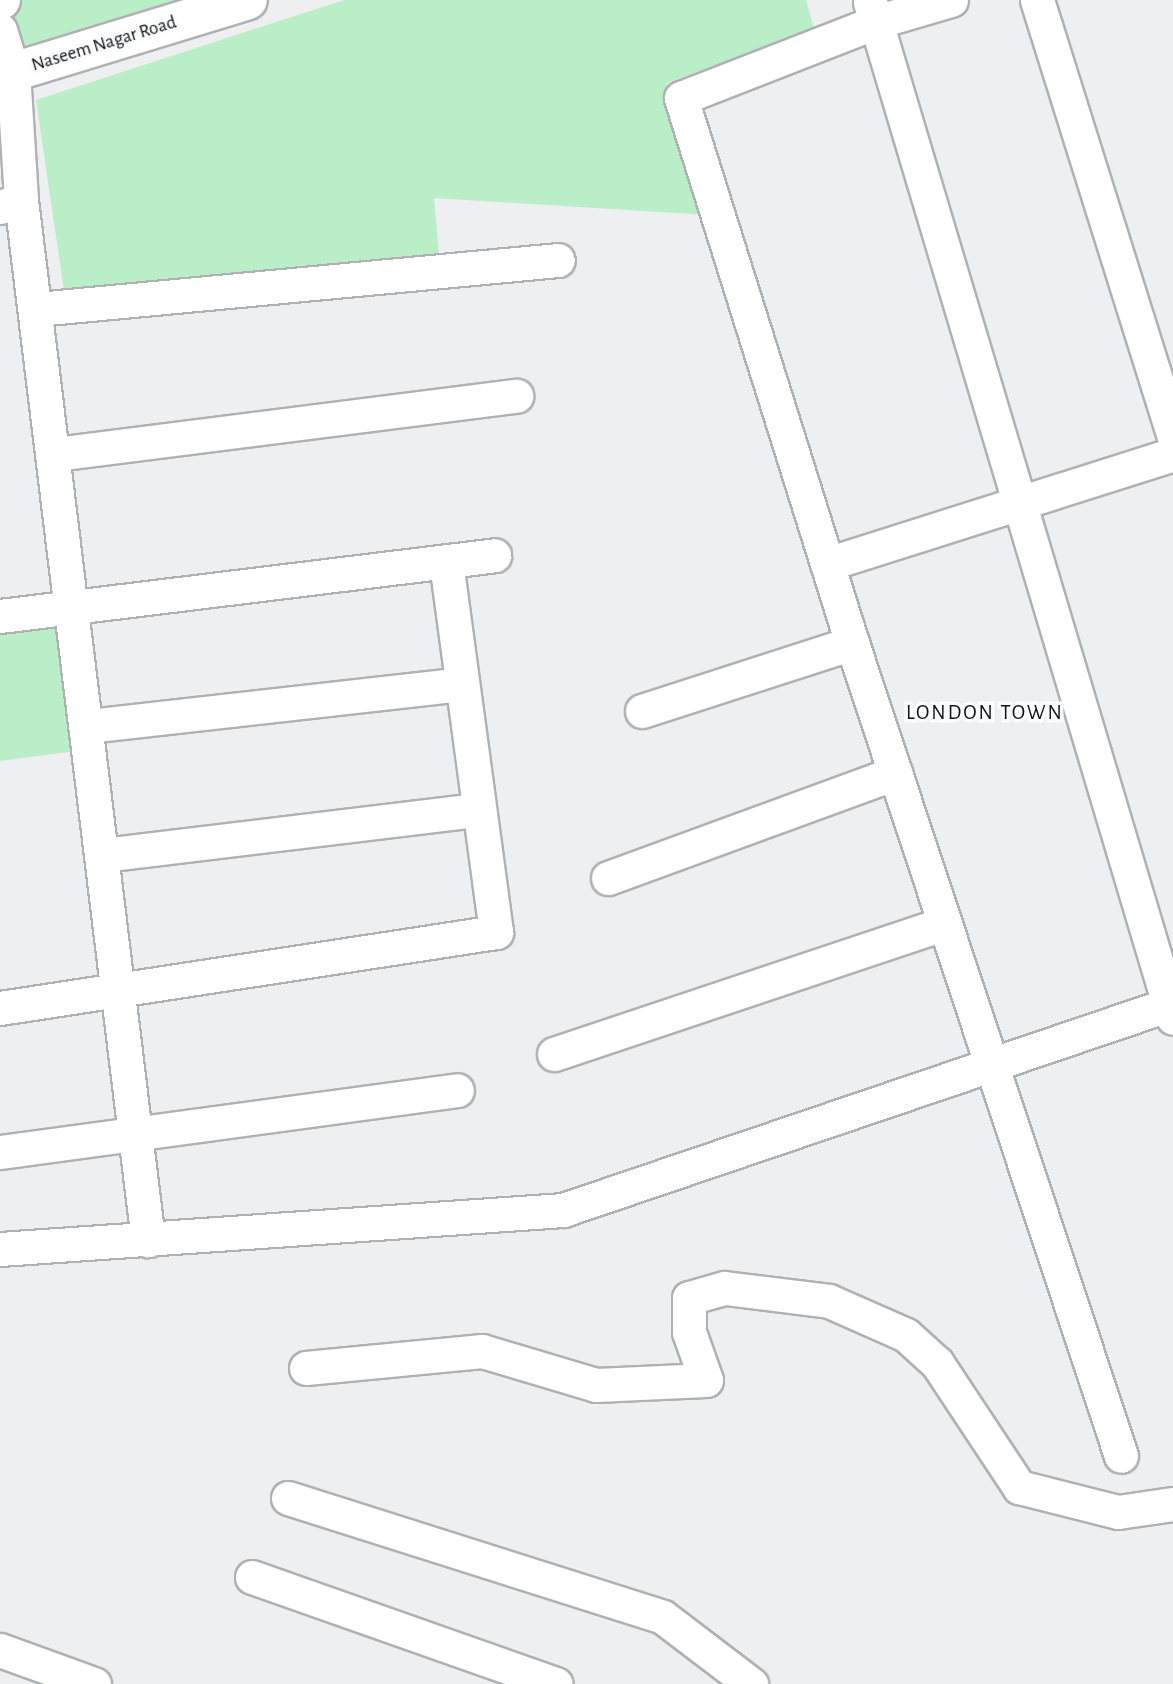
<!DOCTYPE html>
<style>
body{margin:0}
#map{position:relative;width:1173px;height:1684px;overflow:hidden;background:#eeeff0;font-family:"Alegreya Sans",sans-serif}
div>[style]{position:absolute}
.green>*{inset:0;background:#baeec6}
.roads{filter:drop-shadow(2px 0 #b0b1b2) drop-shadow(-2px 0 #b0b1b2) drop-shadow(0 2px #b0b1b2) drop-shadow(0 -2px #b0b1b2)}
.minor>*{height:33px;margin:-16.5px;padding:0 16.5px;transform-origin:16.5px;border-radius:16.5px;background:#fff}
.primary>*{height:38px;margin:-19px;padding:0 19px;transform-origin:19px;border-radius:19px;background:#fff}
span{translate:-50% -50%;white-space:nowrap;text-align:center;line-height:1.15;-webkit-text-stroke:7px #fbfcfd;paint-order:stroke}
.street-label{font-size:19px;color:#131313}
.neighbourhood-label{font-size:21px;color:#131313;letter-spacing:2px}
</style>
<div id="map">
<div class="green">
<i style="clip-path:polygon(0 0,253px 0,13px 72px)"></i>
<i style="clip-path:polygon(344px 0,806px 0,814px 28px,667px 83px,708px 215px,434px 198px,439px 255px,64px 291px,36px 100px)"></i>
<i style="clip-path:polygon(74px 606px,91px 749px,0 761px,0 616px)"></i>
</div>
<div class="roads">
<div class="minor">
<i style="left:951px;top:0;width:78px;rotate:163.7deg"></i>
<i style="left:876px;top:22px;width:209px;rotate:158.7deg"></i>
<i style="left:681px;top:98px;width:571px;rotate:72.58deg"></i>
<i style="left:852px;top:643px;width:856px;rotate:71.69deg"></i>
<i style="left:1037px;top:0;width:455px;rotate:72.6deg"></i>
<i style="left:870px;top:2px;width:1060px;rotate:73.39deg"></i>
<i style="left:0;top:30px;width:44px;rotate:72.8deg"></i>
<i style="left:13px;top:72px;width:128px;rotate:86.4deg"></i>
<i style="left:0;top:207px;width:22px;rotate:-18deg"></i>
<i style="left:21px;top:200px;width:1048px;rotate:83.04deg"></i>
<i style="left:37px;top:309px;width:523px;rotate:-5.37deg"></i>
<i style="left:55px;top:454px;width:465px;rotate:-7.2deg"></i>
<i style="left:827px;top:564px;width:363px;rotate:-17.6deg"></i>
<i style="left:0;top:616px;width:498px;rotate:-7deg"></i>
<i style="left:642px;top:711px;width:221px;rotate:-17.9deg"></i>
<i style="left:88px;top:726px;width:375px;rotate:-6.4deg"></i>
<i style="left:104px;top:855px;width:376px;rotate:-6.9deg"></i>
<i style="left:608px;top:878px;width:306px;rotate:-20.1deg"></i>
<i style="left:0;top:1008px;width:502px;rotate:-8.71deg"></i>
<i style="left:496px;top:932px;width:374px;rotate:-97.7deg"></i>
<i style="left:554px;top:1054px;width:412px;rotate:-18.5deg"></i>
<i style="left:0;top:1152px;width:461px;rotate:-7.7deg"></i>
<i style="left:0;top:1249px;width:564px;rotate:-3.96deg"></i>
<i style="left:563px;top:1210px;width:644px;rotate:-18.74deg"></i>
<i style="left:306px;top:1368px;width:177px;rotate:-5.5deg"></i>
<i style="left:482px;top:1351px;width:119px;rotate:16.6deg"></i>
<i style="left:596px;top:1385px;width:110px;rotate:-2.6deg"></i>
<i style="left:706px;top:1380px;width:51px;rotate:-109.5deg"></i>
<i style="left:689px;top:1332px;width:34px;rotate:-90deg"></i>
<i style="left:689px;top:1298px;width:37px;rotate:-16deg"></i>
<i style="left:725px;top:1288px;width:105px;rotate:7.1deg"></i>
<i style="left:829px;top:1301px;width:84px;rotate:23.8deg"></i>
<i style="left:906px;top:1335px;width:42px;rotate:42.1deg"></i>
<i style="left:937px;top:1363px;width:149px;rotate:56.5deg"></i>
<i style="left:1019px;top:1487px;width:102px;rotate:14.2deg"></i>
<i style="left:1118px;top:1512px;width:56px;rotate:-8.3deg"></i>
<i style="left:288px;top:1498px;width:393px;rotate:17.6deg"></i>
<i style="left:663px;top:1617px;width:111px;rotate:37.3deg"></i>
<i style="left:252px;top:1577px;width:322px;rotate:19.4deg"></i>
<i style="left:0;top:1650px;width:100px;rotate:19.9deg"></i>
</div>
<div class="primary">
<i style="left:0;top:0;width:1px"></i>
<i style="left:0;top:76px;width:259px;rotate:-17deg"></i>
</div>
</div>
<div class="street-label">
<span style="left:104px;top:44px;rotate:-17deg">Naseem Nagar Road</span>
</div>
<div class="neighbourhood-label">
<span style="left:985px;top:713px">LONDON TOWN</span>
</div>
</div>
